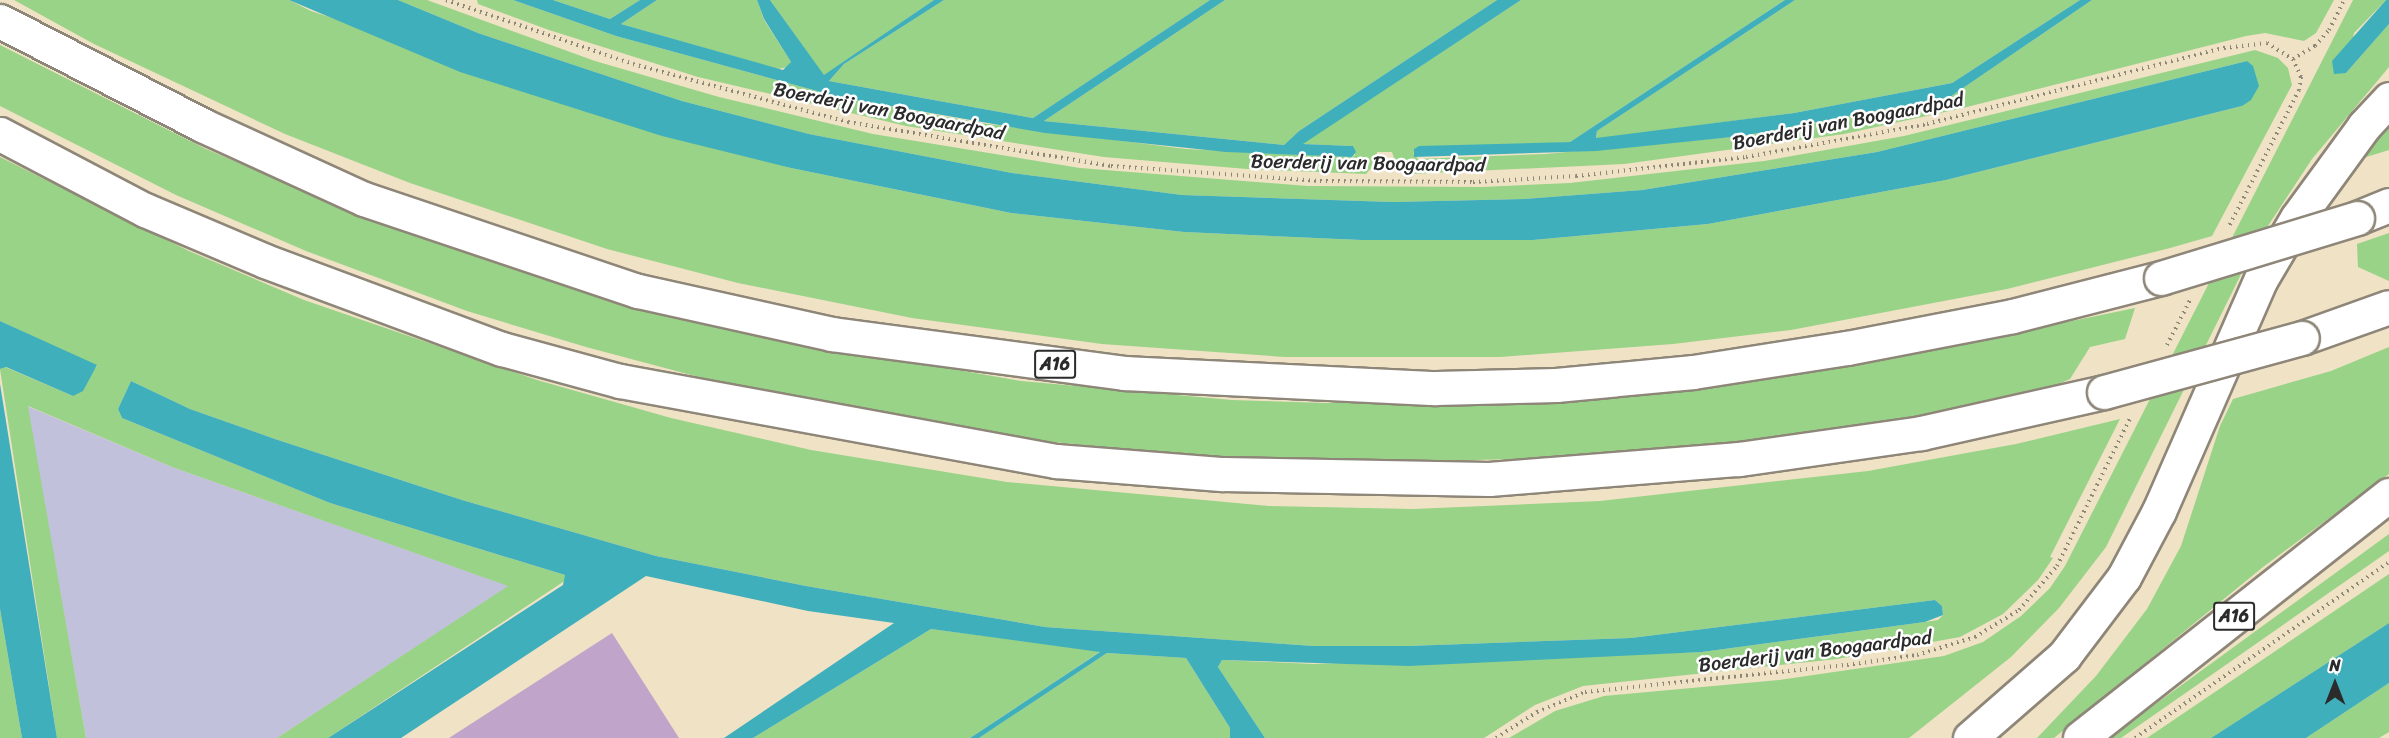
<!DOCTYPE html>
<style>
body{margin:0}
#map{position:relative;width:2389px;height:738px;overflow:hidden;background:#f0e2c5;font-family:Sriracha,sans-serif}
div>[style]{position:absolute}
.industrial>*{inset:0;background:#c2c1dc}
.green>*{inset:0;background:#98d387}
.water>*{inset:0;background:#40afbc}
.building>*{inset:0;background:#c0a4ca}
.path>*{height:4px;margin-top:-2px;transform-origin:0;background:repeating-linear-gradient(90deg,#8e8678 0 1.5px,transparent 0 6px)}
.roads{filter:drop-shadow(2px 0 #8e8678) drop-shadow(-2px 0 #8e8678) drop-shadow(0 2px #8e8678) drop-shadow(0 -2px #8e8678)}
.motorway>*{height:33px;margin:-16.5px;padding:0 16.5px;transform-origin:16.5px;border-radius:16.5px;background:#fff}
.bridges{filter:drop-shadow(2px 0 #8e8678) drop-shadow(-2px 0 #8e8678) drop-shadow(0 2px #8e8678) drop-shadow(0 -2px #8e8678)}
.motorway-bridge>*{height:33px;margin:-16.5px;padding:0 16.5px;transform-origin:16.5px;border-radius:16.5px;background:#fff}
span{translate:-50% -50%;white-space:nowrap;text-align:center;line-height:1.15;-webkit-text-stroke:5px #fff;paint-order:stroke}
.shield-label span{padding:2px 4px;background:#fff;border:2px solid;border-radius:4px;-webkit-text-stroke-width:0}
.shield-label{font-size:18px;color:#2b2b2b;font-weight:700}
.street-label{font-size:20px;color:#2b2b2b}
.north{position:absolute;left:2305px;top:654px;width:60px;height:60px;-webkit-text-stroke:4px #fff;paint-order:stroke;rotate:0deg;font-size:16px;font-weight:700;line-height:24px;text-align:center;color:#2b2b2b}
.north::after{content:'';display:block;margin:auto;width:21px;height:27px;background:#2b2b2b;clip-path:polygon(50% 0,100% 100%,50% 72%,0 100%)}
</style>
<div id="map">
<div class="industrial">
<i style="clip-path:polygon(27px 406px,172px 467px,509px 586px,277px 738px,86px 738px)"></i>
</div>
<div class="green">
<i style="clip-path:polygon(14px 0,289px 0,311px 11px,791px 168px,1011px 213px,1184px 232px,1361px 240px,1533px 240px,1708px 224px,1946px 180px,2242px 106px,2254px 72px,2247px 61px,1877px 152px,1642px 190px,1524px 199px,1393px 202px,1182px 195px,1012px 173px,809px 134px,682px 101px,478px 33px,398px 0,427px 0,595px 61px,719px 97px,873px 134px,1080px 168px,1308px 186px,1482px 187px,1570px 183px,1764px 161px,1904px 136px,2255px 50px,2278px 58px,2288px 68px,2292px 85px,2212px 236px,2170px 248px,2007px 289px,1791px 330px,1673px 344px,1500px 357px,1285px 357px,1102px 344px,912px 318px,738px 283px,607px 249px,410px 183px,285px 134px,94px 44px)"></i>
<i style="clip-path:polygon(477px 0,513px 0,616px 36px,839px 97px,981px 123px,1186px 149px,1352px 157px,1355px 155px,1353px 146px,1302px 144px,1521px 0,1785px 0,1570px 142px,1413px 153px,1418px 159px,1545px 154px,1742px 136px,1950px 97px,2092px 0,2334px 0,2316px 33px,2304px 41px,2265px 33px,2246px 36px,1963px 108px,1844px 134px,1624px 164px,1410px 174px,1398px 170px,1392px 152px,1377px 152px,1376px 163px,1366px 174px,1247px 169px,1104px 157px,906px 126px,698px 77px,549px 30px,478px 4px)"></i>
<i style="clip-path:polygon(553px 0,640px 0,610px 19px)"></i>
<i style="clip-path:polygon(657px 0,757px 0,764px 20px,791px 62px,788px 67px,778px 69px,621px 24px)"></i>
<i style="clip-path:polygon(770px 0,934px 0,824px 76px)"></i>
<i style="clip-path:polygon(944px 0,1210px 0,1033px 118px,829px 81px,844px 64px)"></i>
<i style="clip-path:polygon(1225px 0,1497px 0,1299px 131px,1284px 145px,1044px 121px)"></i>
<i style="clip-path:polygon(1795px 0,2080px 0,1952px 83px,1794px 113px,1596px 139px,1597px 131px)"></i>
<i style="clip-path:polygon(2353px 0,2386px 0,2354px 33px,2346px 73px,2389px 24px,2389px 67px,2312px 159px,2256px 244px,2106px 547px,2059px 608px,2011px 657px,1909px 738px,1509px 738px,1555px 711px,1604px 696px,1779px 680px,1944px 656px,1983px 642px,2021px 616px,2050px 588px,2065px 566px)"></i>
<i style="clip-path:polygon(0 45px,206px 149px,335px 204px,448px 245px,575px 287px,786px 340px,1021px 381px,1232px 400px,1326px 403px,1486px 402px,1655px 391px,1877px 361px,2135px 308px,2125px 339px,2090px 347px,2070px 379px,2045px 390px,1922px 416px,1719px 446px,1605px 457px,1351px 463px,1184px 455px,1043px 441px,940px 427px,744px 389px,586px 347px,467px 311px,306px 251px,176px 195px,0 106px)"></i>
<i style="clip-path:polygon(2389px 126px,2389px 150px,2363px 158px)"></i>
<i style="clip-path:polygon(0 157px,189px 251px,304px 300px,537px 380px,671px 418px,811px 450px,1007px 482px,1269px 506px,1413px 509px,1600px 501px,1868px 471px,2016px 444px,2120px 419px,2050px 557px,2053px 558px,2038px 580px,2003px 614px,1960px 637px,1837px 659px,1583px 686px,1535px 705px,1484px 738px,1265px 738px,1218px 667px,1222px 660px,1313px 664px,1702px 652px,1925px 622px,1938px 620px,1943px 615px,1942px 606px,1935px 600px,1631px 638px,1408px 646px,1314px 646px,1045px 627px,806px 586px,656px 556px,462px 500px,275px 439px,190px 409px,131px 381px,118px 409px,122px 418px,330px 503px,565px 575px,566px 580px,328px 738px,277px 738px,508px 586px,172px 467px,28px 406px,86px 738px,57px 738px,0 369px,5px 367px,73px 396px,97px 366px,0 321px)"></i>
<i style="clip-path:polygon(2389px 233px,2389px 281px,2358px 267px,2357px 244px)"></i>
<i style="clip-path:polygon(2389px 347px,2389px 474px,2263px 567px,2054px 738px,2037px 738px,2096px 676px,2147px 609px,2181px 546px,2220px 426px,2233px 399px,2331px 371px)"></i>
<i style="clip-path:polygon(2389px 534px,2389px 551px,2121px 738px,2109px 738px)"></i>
<i style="clip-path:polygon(2389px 574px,2389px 623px,2211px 738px,2147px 738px)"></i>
<i style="clip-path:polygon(0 609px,22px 738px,0 738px)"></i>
<i style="clip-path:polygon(931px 629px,1101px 651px,970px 738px,753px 738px)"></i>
<i style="clip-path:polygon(1107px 653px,1186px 658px,1230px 728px,1230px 738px,979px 738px)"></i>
<i style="clip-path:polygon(2389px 683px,2389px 732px,2379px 738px,2306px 738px)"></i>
</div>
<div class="water">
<i style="clip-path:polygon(289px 0,398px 0,478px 33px,682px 101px,809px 134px,1012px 173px,1182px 195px,1393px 202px,1524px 199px,1642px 190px,1877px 152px,2247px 61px,2253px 66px,2259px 86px,2251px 100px,2242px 106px,1946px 180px,1708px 224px,1533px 240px,1361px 240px,1184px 232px,1011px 213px,791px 168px,662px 136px,460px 72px)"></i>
<i style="clip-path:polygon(513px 0,553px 0,610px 19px,640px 0,657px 0,621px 24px,783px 70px,791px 62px,764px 19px,757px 0,770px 0,824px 75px,934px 0,944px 0,844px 64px,829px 81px,1033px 118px,1210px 0,1225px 0,1044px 121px,1284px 145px,1299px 131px,1497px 0,1521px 0,1303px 144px,1353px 146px,1356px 152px,1352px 157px,1226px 152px,1045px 133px,839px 97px,616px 36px)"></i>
<i style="clip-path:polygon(1785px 0,1795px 0,1597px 131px,1596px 138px,1794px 113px,1952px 83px,2080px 0,2092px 0,1950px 97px,1742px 136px,1596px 151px,1414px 157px,1414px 149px,1419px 146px,1570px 142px)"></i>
<i style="clip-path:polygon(2386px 0,2389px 0,2389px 24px,2346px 73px,2334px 74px,2332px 61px)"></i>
<i style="clip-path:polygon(0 321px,97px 365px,83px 391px,73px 396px,6px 367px,0 369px)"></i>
<i style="clip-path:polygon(131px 381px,190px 409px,275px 439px,462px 500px,656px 556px,806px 586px,1045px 627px,1314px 646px,1408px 646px,1631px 638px,1935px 600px,1942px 606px,1943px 615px,1925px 622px,1702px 652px,1409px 666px,1222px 660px,1218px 667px,1265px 738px,1230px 738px,1230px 728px,1186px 658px,1107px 653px,979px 738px,970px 738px,1100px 652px,931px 629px,753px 738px,724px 738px,894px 623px,808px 611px,646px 576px,401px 738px,328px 738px,563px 585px,565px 575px,330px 503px,122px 418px,118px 409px)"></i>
<i style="clip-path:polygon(0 384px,57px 738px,22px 738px,0 609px)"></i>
<i style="clip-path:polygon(2389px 623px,2389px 683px,2306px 738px,2211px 738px)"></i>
</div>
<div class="building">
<i style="clip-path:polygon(612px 633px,679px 738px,449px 738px)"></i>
</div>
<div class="path">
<i style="left:446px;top:0;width:198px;rotate:18.9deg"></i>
<i style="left:633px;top:64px;width:223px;rotate:15.1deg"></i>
<i style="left:848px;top:122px;width:267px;rotate:9.5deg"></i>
<i style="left:1111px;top:166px;width:210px;rotate:4.1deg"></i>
<i style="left:1320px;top:181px;width:153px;rotate:0.4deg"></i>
<i style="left:1473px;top:182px;width:103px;rotate:-3.3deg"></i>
<i style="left:1576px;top:176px;width:171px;rotate:-6.4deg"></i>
<i style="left:1746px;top:157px;width:184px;rotate:-10.3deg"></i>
<i style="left:1927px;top:124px;width:307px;rotate:-14.4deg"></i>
<i style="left:2224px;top:48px;width:43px;rotate:-6.6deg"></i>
<i style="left:2267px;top:43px;width:31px;rotate:32deg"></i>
<i style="left:2293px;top:59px;width:20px;rotate:66deg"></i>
<i style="left:2301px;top:77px;width:13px;rotate:99deg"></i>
<i style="left:2299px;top:90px;width:155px;rotate:117.2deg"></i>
<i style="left:2293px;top:59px;width:26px;rotate:-31deg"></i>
<i style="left:2315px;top:46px;width:21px;rotate:-49deg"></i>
<i style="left:2329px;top:30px;width:34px;rotate:-63deg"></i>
<i style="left:2167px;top:345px;width:53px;rotate:-62.9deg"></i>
<i style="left:1496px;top:738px;width:49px;rotate:-32.4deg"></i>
<i style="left:1537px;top:712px;width:52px;rotate:-22.6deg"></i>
<i style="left:1585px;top:692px;width:263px;rotate:-5.9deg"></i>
<i style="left:1847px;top:665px;width:71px;rotate:-8.1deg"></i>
<i style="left:1917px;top:655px;width:61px;rotate:-17.2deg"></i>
<i style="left:1975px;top:637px;width:52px;rotate:-31.5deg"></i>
<i style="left:2019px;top:610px;width:58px;rotate:-49.2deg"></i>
<i style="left:2057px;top:566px;width:167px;rotate:-63.7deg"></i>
<i style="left:2135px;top:738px;width:309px;rotate:-34.7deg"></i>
</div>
<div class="roads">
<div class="motorway">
<i style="left:0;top:21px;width:227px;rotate:27.2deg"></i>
<i style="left:202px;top:125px;width:178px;rotate:24.6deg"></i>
<i style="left:364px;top:199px;width:289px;rotate:18.6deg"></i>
<i style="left:638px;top:291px;width:199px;rotate:12.5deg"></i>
<i style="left:832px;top:334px;width:295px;rotate:7.6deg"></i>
<i style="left:1124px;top:373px;width:312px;rotate:2.8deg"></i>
<i style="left:1436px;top:388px;width:120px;rotate:-1.4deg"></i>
<i style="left:1556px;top:385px;width:138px;rotate:-5.4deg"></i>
<i style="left:1693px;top:372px;width:156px;rotate:-8.9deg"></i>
<i style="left:1847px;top:348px;width:169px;rotate:-10.9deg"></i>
<i style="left:2013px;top:316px;width:153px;rotate:-14.4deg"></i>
<i style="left:0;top:134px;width:164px;rotate:27.7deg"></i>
<i style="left:145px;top:210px;width:130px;rotate:23deg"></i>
<i style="left:265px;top:261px;width:253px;rotate:20.4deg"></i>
<i style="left:502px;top:349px;width:122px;rotate:15.2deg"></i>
<i style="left:620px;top:381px;width:443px;rotate:10.4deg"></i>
<i style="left:1056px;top:461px;width:168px;rotate:4.5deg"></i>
<i style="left:1223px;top:474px;width:266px;rotate:1.1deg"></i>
<i style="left:1489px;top:479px;width:251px;rotate:-4.6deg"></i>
<i style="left:1739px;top:459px;width:184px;rotate:-8.1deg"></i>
<i style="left:1921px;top:433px;width:188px;rotate:-12.6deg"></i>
<i style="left:2357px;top:218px;width:35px;rotate:-22deg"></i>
<i style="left:2302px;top:338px;width:92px;rotate:-19.6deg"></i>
<i style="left:1970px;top:738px;width:125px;rotate:-41.1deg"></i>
<i style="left:2064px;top:656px;width:99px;rotate:-52.8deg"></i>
<i style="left:2124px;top:577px;width:75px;rotate:-62.1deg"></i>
<i style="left:2159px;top:511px;width:253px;rotate:-66.3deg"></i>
<i style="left:2261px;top:279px;width:71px;rotate:-59.5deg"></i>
<i style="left:2297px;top:218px;width:114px;rotate:-53.9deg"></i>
<i style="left:2364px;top:126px;width:37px;rotate:-47deg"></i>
<i style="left:2080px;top:738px;width:393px;rotate:-38.2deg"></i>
</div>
</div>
<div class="bridges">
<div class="motorway-bridge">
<i style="left:2161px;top:278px;width:205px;rotate:-17deg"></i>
<i style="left:2104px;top:392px;width:205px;rotate:-15.3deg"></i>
</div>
</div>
<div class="shield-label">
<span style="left:1055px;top:364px">A16</span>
<span style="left:2234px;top:616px">A16</span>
</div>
<div class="street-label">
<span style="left:889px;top:111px;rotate:11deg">Boerderij van Boogaardpad</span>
<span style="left:1848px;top:121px;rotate:-11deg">Boerderij van Boogaardpad</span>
<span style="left:1368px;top:163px;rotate:1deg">Boerderij van Boogaardpad</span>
<span style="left:1815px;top:651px;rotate:-7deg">Boerderij van Boogaardpad</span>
</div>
<div class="north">N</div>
</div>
